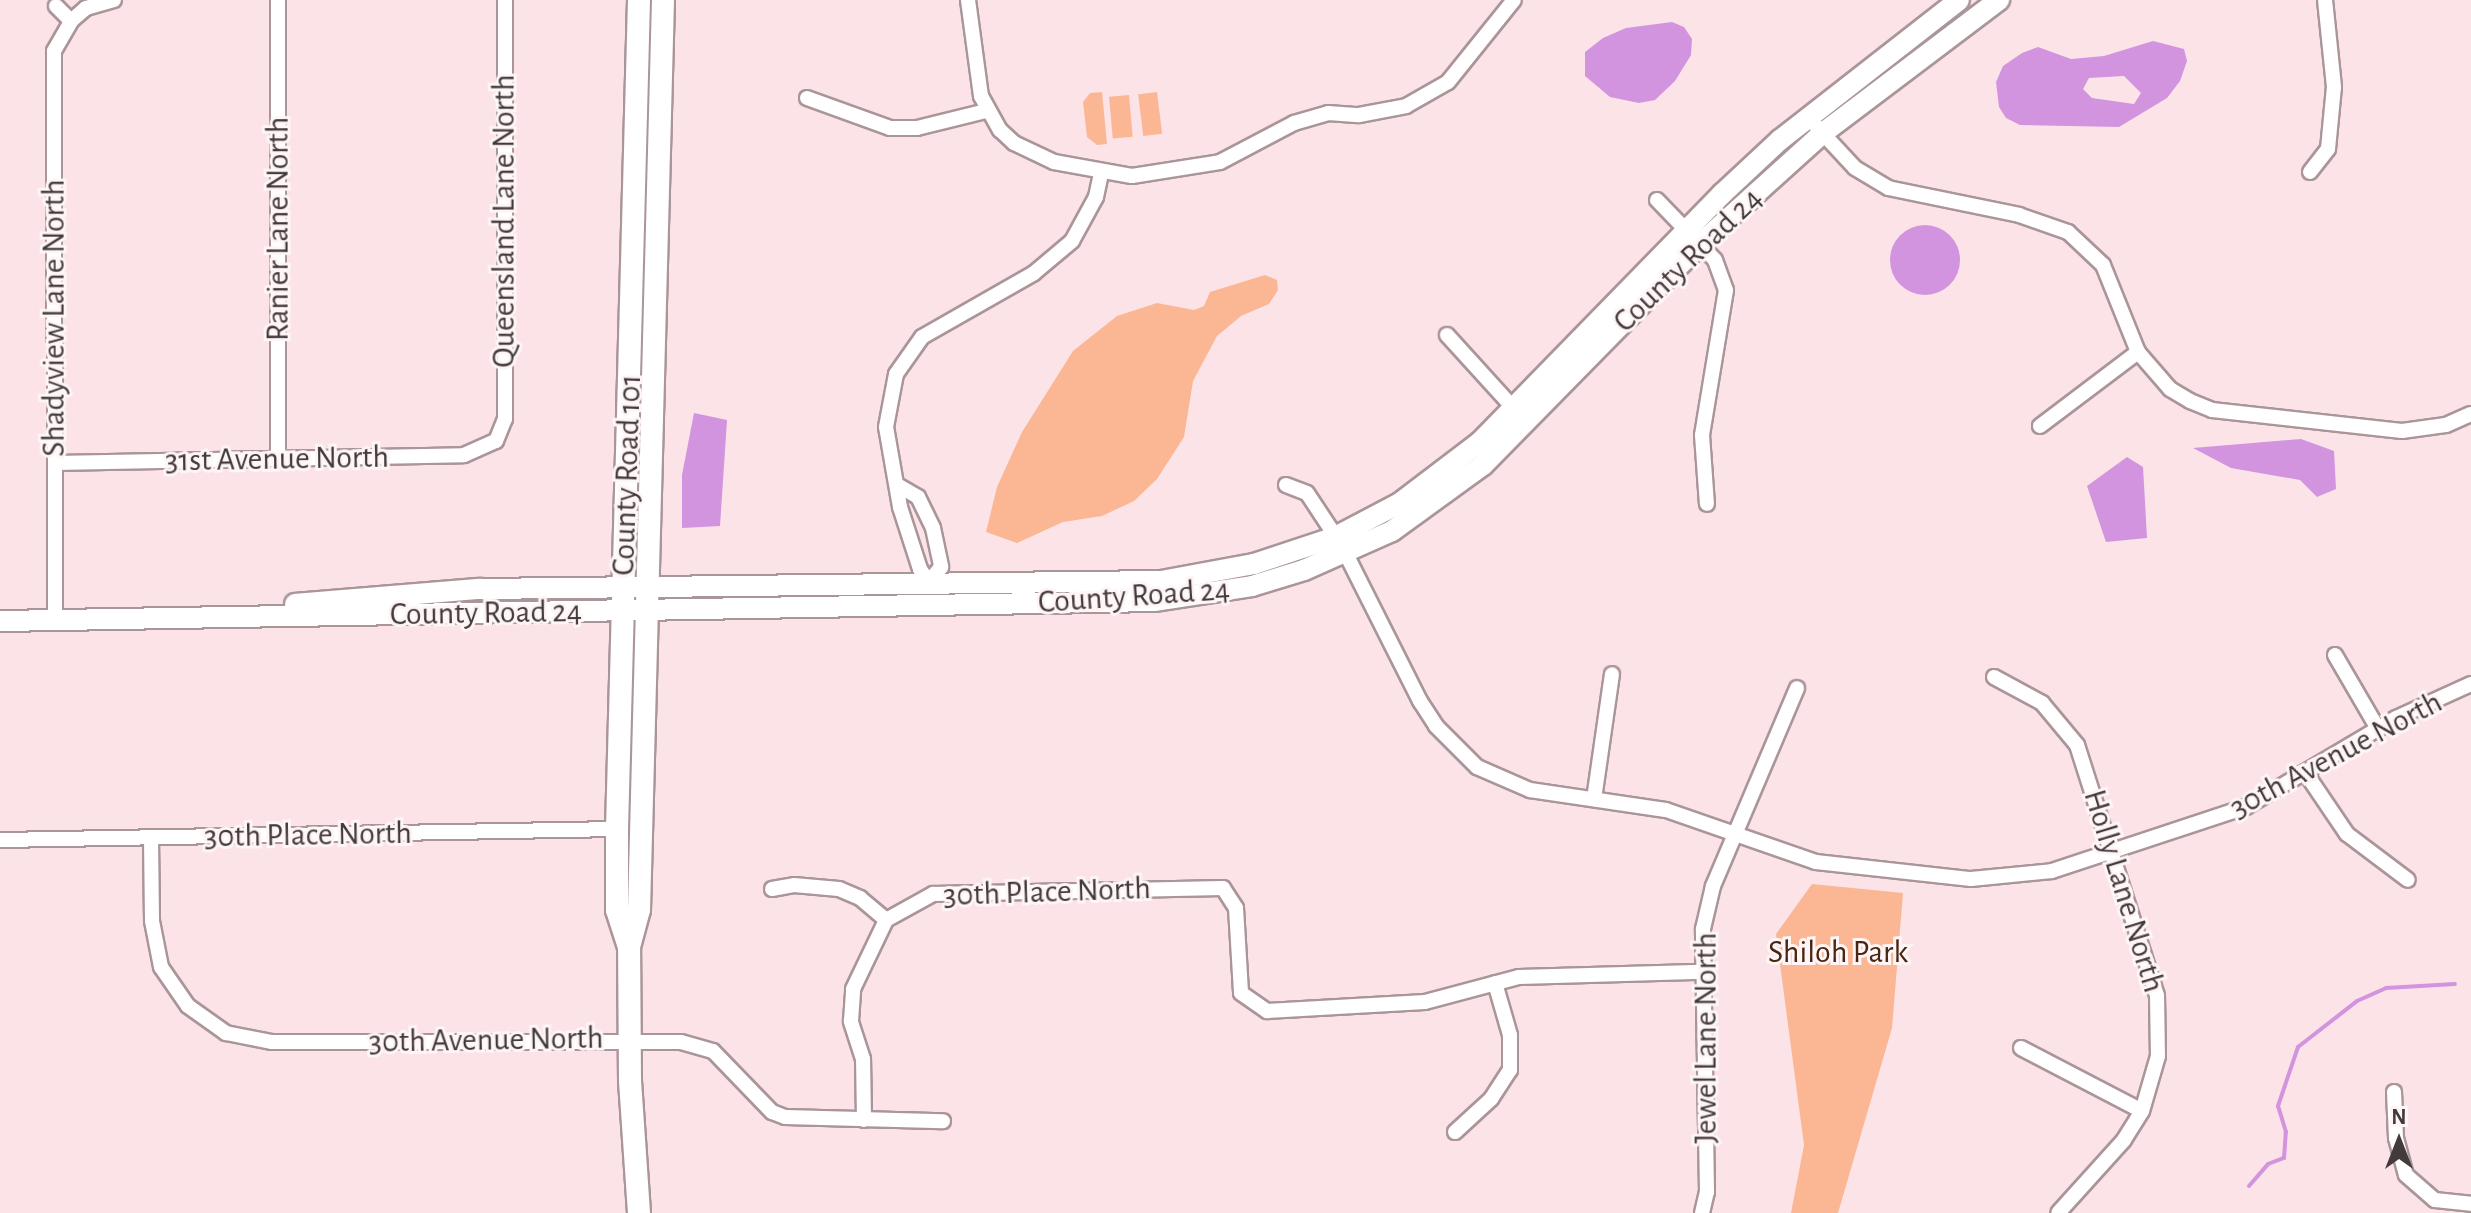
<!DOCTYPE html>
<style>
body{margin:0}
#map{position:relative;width:2471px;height:1213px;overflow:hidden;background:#fbe3e8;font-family:"Alegreya Sans",sans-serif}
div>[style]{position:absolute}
.green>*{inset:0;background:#fbb793;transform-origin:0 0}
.water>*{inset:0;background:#d294df}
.round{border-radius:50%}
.stream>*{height:4px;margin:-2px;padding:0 2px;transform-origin:2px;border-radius:2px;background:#d294df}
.roads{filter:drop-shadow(2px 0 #aa9599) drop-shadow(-2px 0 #aa9599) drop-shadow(0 2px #aa9599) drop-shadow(0 -2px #aa9599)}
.street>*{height:14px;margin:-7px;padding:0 7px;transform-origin:7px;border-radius:7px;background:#fff}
.secondary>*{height:20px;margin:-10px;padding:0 10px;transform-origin:10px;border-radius:10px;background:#fff}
.primary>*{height:22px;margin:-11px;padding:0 11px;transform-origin:11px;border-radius:11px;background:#fff}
span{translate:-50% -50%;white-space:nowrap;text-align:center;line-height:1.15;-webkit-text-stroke:6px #fef5f6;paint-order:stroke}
.street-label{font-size:32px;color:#433a3c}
.park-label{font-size:32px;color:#492611}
.north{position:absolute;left:2359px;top:1101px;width:80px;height:80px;-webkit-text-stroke:6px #fef5f6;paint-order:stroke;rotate:0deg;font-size:22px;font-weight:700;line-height:32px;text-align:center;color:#433a3c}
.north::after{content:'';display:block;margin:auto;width:28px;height:36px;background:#433a3c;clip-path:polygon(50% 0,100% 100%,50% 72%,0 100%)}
</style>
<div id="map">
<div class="green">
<i style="clip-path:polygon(1102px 92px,1107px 144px,1097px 145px,1087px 137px,1083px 102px,1090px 93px)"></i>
<i style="left:1157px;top:92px;width:42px;height:19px;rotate:83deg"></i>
<i style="left:1129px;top:95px;width:42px;height:20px;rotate:85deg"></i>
<i style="clip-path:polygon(1265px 275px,1277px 280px,1278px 290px,1269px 304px,1241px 316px,1217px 336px,1193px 381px,1184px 437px,1157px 479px,1134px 501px,1102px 516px,1063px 522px,1017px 543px,986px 532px,997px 487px,1022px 432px,1073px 351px,1117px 316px,1157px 303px,1194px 310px,1204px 306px,1210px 292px)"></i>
<i style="clip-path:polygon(1812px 884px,1903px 893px,1892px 1028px,1838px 1213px,1791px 1213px,1804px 1145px,1776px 934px)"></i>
</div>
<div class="water">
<i style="clip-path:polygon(1672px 22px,1684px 27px,1692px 39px,1691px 55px,1675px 81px,1655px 100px,1639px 103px,1610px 97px,1585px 76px,1585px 52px,1603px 38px,1626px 28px)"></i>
<i style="clip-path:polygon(evenodd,2153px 41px,2184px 49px,2187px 61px,2180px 81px,2167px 98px,2119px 127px,2020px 125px,2006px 118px,1999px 107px,1996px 82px,2003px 66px,2022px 53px,2038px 47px,2071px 59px,2104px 56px,2153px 41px,2124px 76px,2141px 93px,2134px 104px,2092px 98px,2083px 89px,2089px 78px,2124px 76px)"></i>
<i class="round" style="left:1890px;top:225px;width:70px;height:70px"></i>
<i style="clip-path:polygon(694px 413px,727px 420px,720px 526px,682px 528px,682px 475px)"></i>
<i style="clip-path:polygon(2301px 439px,2334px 451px,2336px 489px,2317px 497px,2300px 480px,2231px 468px,2193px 448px)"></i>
<i style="clip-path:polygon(2127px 457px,2143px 467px,2147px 538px,2106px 542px,2087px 486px)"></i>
</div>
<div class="stream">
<i style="left:2249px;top:1186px;width:29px;rotate:-49deg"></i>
<i style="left:2268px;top:1164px;width:17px;rotate:-21deg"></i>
<i style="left:2284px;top:1158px;width:26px;rotate:-86deg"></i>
<i style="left:2286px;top:1132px;width:27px;rotate:-107deg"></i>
<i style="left:2278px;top:1106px;width:62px;rotate:-71.3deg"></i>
<i style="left:2298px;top:1047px;width:75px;rotate:-37.9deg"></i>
<i style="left:2357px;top:1001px;width:32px;rotate:-24deg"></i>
<i style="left:2386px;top:988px;width:69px;rotate:-3.3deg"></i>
</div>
<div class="roads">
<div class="street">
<i style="left:278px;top:0;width:458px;rotate:90deg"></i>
<i style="left:968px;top:0;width:97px;rotate:82.3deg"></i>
<i style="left:981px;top:96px;width:39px;rotate:61deg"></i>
<i style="left:1000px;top:130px;width:19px;rotate:43deg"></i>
<i style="left:1014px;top:143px;width:44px;rotate:25.4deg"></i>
<i style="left:1054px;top:162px;width:79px;rotate:10.2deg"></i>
<i style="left:1132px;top:176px;width:89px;rotate:-9deg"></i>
<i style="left:1220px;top:162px;width:84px;rotate:-27.8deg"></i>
<i style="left:1294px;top:123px;width:35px;rotate:-16deg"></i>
<i style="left:1328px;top:113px;width:31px;rotate:4deg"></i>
<i style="left:1359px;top:115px;width:48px;rotate:-10.8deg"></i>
<i style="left:1406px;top:106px;width:48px;rotate:-29.7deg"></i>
<i style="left:1448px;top:82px;width:105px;rotate:-51.2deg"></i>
<i style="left:56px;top:6px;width:21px;rotate:45deg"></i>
<i style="left:807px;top:98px;width:88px;rotate:19.9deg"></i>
<i style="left:890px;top:128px;width:27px"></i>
<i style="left:917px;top:128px;width:71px;rotate:-13.8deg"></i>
<i style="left:1816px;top:126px;width:57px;rotate:47.1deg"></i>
<i style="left:1855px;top:168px;width:39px;rotate:31deg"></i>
<i style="left:1888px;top:188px;width:134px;rotate:11.6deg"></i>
<i style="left:2019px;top:215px;width:52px;rotate:19.1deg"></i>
<i style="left:2068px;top:232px;width:48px;rotate:43.3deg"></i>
<i style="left:2103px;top:265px;width:94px;rotate:68.1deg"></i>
<i style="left:2138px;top:352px;width:49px;rotate:49.1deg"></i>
<i style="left:2170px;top:389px;width:23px;rotate:31deg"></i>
<i style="left:2190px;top:401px;width:24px;rotate:22deg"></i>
<i style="left:2212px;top:410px;width:191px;rotate:6.3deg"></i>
<i style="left:2402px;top:431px;width:44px;rotate:-7.8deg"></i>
<i style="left:2446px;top:425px;width:27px;rotate:-24deg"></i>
<i style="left:2310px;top:172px;width:29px;rotate:-52deg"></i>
<i style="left:2328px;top:149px;width:62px;rotate:-84.5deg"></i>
<i style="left:2334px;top:87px;width:87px;rotate:-95.9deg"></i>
<i style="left:1657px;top:200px;width:83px;rotate:46deg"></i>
<i style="left:1715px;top:260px;width:32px;rotate:70deg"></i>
<i style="left:1726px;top:290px;width:147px;rotate:99.4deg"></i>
<i style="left:1702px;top:435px;width:69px;rotate:85.9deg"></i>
<i style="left:1447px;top:335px;width:105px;rotate:47.7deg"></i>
<i style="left:2040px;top:426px;width:123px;rotate:-37.1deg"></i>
<i style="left:55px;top:463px;width:409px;rotate:-1.1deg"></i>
<i style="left:464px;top:455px;width:35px;rotate:-24deg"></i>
<i style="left:496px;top:441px;width:24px;rotate:-68deg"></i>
<i style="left:505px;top:419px;width:419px;rotate:-90deg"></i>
<i style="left:1286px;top:485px;width:22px;rotate:21deg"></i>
<i style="left:1307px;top:493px;width:64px;rotate:56.6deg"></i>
<i style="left:1342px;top:546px;width:174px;rotate:63.3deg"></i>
<i style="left:1420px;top:701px;width:30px;rotate:57deg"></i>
<i style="left:1436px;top:726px;width:58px;rotate:45deg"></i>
<i style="left:1477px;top:767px;width:58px;rotate:23.5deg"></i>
<i style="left:1530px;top:790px;width:137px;rotate:8.4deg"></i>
<i style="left:1666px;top:810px;width:159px;rotate:19.1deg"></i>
<i style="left:1816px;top:862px;width:156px;rotate:6.3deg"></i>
<i style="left:1971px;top:879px;width:81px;rotate:-5.6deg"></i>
<i style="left:2052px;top:871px;width:204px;rotate:-18.3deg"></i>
<i style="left:2246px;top:807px;width:174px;rotate:-30.7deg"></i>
<i style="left:2396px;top:718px;width:82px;rotate:-24.4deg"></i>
<i style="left:899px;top:486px;width:22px;rotate:30deg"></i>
<i style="left:918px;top:497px;width:34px;rotate:64deg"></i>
<i style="left:933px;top:528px;width:40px;rotate:78deg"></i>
<i style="left:941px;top:567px;width:19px;rotate:129deg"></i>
<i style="left:929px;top:582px;width:16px;rotate:-125deg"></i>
<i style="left:920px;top:569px;width:65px;rotate:-107.9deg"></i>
<i style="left:900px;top:507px;width:81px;rotate:-99.9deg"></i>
<i style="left:886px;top:427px;width:54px;rotate:-79.3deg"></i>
<i style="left:896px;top:374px;width:45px;rotate:-54.9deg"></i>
<i style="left:922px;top:337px;width:129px;rotate:-29.7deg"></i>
<i style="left:1034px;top:273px;width:50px;rotate:-40.1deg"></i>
<i style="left:1072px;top:241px;width:50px;rotate:-61.4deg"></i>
<i style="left:1096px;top:197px;width:25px;rotate:-78deg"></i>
<i style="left:55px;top:620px;width:569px;rotate:-90.1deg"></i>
<i style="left:54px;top:51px;width:34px;rotate:-60deg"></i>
<i style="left:71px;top:21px;width:20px;rotate:-41deg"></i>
<i style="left:86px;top:8px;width:29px;rotate:-16deg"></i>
<i style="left:2335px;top:655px;width:86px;rotate:59.8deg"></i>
<i style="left:1994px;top:677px;width:55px;rotate:28.4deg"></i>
<i style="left:2042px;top:703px;width:55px;rotate:50.2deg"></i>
<i style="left:2077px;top:745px;width:262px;rotate:72.3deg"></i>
<i style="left:2157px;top:995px;width:61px;rotate:89.1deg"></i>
<i style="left:2158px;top:1056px;width:57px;rotate:106.2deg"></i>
<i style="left:2142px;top:1111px;width:34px;rotate:122deg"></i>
<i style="left:2124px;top:1140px;width:98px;rotate:132.1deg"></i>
<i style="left:2307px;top:775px;width:71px;rotate:55.9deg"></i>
<i style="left:2347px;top:834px;width:76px;rotate:37deg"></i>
<i style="left:1594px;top:799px;width:126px;rotate:-81.8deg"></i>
<i style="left:151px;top:838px;width:83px;rotate:89.3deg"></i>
<i style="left:152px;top:921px;width:47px;rotate:78.9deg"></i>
<i style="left:161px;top:967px;width:47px;rotate:55.3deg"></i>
<i style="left:188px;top:1006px;width:47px;rotate:35.4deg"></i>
<i style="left:226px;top:1033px;width:47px;rotate:11.1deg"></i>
<i style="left:272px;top:1042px;width:409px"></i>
<i style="left:681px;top:1042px;width:33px;rotate:16deg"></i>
<i style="left:713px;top:1051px;width:85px;rotate:46deg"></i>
<i style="left:772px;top:1112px;width:14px;rotate:21deg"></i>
<i style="left:785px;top:1117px;width:158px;rotate:1.5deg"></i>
<i style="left:0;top:840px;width:617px;rotate:-1.02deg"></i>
<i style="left:772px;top:889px;width:22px;rotate:-10deg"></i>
<i style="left:794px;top:885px;width:45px;rotate:5.1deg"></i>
<i style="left:839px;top:889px;width:23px;rotate:23deg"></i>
<i style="left:860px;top:898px;width:34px;rotate:40deg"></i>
<i style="left:2021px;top:1048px;width:136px;rotate:27.5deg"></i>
<i style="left:2394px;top:1092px;width:46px;rotate:87.5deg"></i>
<i style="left:2396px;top:1138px;width:38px;rotate:75deg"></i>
<i style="left:2406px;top:1175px;width:38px;rotate:41deg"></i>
<i style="left:2435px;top:1200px;width:36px;rotate:6deg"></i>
<i style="left:864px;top:1120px;width:61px;rotate:-90.9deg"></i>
<i style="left:863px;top:1059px;width:40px;rotate:-108deg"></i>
<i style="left:851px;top:1021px;width:32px;rotate:-86deg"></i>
<i style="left:853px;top:989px;width:76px;rotate:-64.4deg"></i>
<i style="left:886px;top:920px;width:54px;rotate:-29deg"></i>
<i style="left:933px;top:894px;width:290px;rotate:-1.2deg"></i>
<i style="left:1223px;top:888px;width:24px;rotate:57deg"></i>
<i style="left:1236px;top:908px;width:85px;rotate:86.6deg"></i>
<i style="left:1241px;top:993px;width:32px;rotate:35deg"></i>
<i style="left:1267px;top:1011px;width:158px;rotate:-3.3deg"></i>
<i style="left:1425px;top:1002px;width:97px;rotate:-14.9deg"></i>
<i style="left:1519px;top:977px;width:184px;rotate:-1.6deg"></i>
<i style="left:1455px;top:1132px;width:49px;rotate:-42.5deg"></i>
<i style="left:1491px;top:1099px;width:35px;rotate:-57deg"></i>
<i style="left:1510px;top:1070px;width:35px;rotate:-90deg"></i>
<i style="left:1510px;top:1035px;width:54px;rotate:-106.1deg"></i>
<i style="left:1702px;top:1213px;width:22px;rotate:-77deg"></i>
<i style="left:1707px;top:1192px;width:263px;rotate:-90.9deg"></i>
<i style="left:1703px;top:929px;width:44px;rotate:-76.9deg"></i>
<i style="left:1713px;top:886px;width:215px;rotate:-67deg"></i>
</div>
<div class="secondary">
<i style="left:295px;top:604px;width:185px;rotate:-4.7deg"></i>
<i style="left:479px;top:589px;width:682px;rotate:-0.67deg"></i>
<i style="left:1161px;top:581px;width:95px;rotate:-10.4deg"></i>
<i style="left:1254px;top:564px;width:85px;rotate:-18.4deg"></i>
<i style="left:1335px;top:537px;width:73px;rotate:-27.6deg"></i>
<i style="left:1400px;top:503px;width:101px;rotate:-37.3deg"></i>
<i style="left:1480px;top:442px;width:347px;rotate:-45.7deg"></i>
<i style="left:1722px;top:194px;width:79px;rotate:-43deg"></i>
<i style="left:1780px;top:140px;width:227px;rotate:-38deg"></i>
<i style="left:0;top:621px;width:1154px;rotate:-0.99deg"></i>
<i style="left:1154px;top:601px;width:99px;rotate:-8.7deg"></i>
<i style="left:1252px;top:586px;width:54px;rotate:-17.1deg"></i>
<i style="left:1304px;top:570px;width:96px;rotate:-23.9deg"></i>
<i style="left:1392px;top:531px;width:112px;rotate:-36deg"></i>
<i style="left:1483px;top:465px;width:310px;rotate:-45.5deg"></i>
<i style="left:1700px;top:244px;width:166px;rotate:-42.1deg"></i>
<i style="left:1823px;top:133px;width:221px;rotate:-37.1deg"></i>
</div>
<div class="primary">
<i style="left:629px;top:947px;width:39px;rotate:-108deg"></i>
<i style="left:617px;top:910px;width:81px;rotate:-90deg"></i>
<i style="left:617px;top:829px;width:829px;rotate:-88.48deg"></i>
<i style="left:639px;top:1213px;width:133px;rotate:-93.9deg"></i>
<i style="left:630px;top:1080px;width:133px;rotate:-90.4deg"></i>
<i style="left:629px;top:947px;width:38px;rotate:-75deg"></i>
<i style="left:639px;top:910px;width:910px;rotate:-88.49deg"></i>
</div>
</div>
<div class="street-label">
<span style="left:504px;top:221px;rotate:-90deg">Queensland Lane North</span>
<span style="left:278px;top:229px;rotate:-90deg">Ranier Lane North</span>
<span style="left:1688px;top:260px;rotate:-44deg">County Road 24</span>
<span style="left:54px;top:318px;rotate:-90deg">Shadyview Lane North</span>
<span style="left:277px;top:459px;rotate:-1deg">31st Avenue North</span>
<span style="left:627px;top:475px;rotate:-88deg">County Road 101</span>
<span style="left:1134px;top:596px;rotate:-4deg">County Road 24</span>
<span style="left:486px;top:613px;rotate:-1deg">County Road 24</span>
<span style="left:2336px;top:755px;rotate:-28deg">30th Avenue North</span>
<span style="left:308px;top:835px;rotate:-1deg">30th Place North</span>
<span style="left:2124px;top:891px;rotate:73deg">Holly Lane North</span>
<span style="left:1047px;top:892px;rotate:-2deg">30th Place North</span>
<span style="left:1706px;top:1038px;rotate:-90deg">Jewel Lane North</span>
<span style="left:486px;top:1040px;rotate:-1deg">30th Avenue North</span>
</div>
<div class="park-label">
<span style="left:1838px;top:952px">Shiloh Park</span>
</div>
<div class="north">N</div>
</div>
